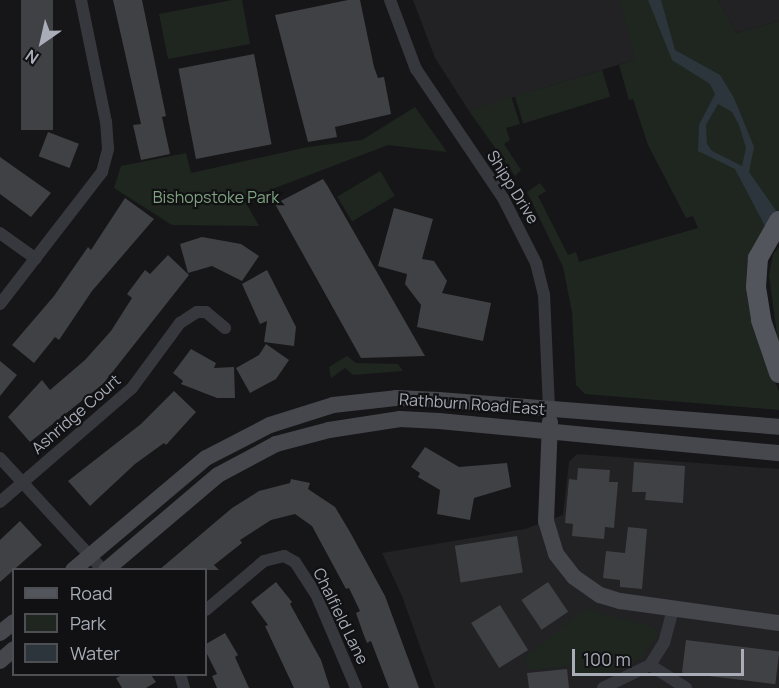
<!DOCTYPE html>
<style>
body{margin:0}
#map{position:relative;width:779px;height:688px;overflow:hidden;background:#161618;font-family:Manrope,sans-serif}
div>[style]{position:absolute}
.built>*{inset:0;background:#222225}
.green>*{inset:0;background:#1e261f;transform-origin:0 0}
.water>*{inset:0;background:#2c353c}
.building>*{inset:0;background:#404145;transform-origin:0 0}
.street>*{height:12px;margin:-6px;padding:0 6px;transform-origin:6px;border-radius:6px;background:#37383d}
.secondary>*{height:16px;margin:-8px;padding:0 8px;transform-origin:8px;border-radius:8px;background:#45474d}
.primary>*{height:20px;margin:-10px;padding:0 10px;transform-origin:10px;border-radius:10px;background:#53555c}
span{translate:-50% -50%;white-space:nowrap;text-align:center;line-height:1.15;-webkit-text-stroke:4.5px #111113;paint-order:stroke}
.street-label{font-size:16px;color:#a8adb8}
.park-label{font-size:16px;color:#7fa381}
.legend{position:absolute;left:12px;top:568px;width:195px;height:108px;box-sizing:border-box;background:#111113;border:2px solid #4d4f55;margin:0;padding:8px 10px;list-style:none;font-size:18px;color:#a8adb8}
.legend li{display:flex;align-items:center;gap:12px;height:30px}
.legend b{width:30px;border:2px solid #4d4f55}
.north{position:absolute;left:12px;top:12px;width:60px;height:60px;-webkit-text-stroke:4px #111113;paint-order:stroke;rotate:214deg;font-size:16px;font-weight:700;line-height:24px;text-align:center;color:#a8adb8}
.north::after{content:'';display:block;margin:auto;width:21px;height:27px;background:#a8adb8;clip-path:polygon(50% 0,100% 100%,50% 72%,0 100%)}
.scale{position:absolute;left:572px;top:649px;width:172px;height:27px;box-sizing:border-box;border:3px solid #a8adb8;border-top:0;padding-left:8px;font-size:18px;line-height:21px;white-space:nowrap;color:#a8adb8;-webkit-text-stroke:4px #111113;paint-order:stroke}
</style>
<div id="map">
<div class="built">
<i style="clip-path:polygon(413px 0,619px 0,637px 59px,469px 111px,435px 58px)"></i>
<i style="clip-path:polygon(718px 0,779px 0,779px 21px,737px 33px)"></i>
<i style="clip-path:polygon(577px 454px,779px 469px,779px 688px,435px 688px,402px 596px,382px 553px,525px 529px,563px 515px,569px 462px)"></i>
</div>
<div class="green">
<i style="clip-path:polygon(232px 0,242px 0,250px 44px,168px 59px,159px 14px)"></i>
<i style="clip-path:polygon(619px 0,718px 0,737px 33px,779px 21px,779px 217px,761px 233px,753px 256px,761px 348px,779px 391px,779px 410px,585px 394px,576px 385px,572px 312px,563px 267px,527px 192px,540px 183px,546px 191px,538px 196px,568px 255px,576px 252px,579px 262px,698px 228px,693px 216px,686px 218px,648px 145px,633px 99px,629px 100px,619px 65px,636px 59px)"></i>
<i style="left:602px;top:70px;width:28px;height:91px;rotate:73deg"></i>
<i style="clip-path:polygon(511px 96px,520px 124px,506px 128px,510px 140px,504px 144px,521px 170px,515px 176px,469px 111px)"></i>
<i style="clip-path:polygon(415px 107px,447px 152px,388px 145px,275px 188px,245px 201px,259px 226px,172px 225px,114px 188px,121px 166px,186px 153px,191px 173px,308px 147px,362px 140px)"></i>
<i style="left:380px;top:171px;width:29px;height:50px;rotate:59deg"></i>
<i style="clip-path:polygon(779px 247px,779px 350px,769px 275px,773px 254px)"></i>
<i style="clip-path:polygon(347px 356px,356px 363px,398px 364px,403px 371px,353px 375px,345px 368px,331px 378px,329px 367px)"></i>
<i style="clip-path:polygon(584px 609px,652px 626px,659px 632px,642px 658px,606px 675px,575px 678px,572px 666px,528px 670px,525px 658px)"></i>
</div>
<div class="water">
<i style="clip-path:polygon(evenodd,648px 0,661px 0,675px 50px,720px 75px,734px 98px,754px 147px,749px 172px,777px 212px,766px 228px,735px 169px,698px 151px,699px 125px,715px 94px,710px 84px,672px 60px,648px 0,718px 104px,732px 112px,739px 125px,746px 148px,742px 166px,712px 151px,707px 144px,706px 125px,718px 104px)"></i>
</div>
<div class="building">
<i style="left:21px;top:0;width:32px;height:130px"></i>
<i style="clip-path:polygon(113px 0,142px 0,166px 116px,162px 117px,170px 154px,141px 160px,133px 125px,141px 124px)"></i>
<i style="clip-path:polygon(348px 0,360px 0,374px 67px,378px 78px,384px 77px,391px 114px,335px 127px,337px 137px,308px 142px,275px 15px)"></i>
<i style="left:254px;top:54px;width:92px;height:77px;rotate:79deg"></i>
<i style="left:48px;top:132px;width:33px;height:26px;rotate:21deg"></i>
<i style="clip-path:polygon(0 157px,51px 193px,31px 217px,0 194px)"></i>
<i style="clip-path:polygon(323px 179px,327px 185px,425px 356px,361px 358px,275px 204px)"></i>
<i style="clip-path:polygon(125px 198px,154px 219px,92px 291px,59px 340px,55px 337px,34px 363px,12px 345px,54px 296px,88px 247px,91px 250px)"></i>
<i style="clip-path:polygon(394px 208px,433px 219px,422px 259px,434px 261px,447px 281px,442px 293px,491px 303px,483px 341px,417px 327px,421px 305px,405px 284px,407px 274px,378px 266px)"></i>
<i style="clip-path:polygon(202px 237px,241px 244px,259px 256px,242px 281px,212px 266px,188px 273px,180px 244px)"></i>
<i style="clip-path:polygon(168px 255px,189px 275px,103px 384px,30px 442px,8px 417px,42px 380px,50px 390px,85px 360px,111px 331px,132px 298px,127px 294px,145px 270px,150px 274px)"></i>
<i style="clip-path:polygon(267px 270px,296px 327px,294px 346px,264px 342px,267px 321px,260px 324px,242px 284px)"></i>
<i style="clip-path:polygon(266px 344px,289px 360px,276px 379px,250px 393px,236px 368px,259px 355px)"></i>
<i style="clip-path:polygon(191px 349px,216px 363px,214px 368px,234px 367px,235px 398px,217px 398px,181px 384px,183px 381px,173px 373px)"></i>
<i style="clip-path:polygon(0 361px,17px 375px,0 396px)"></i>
<i style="clip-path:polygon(174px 391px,196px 412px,166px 445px,164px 443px,135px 464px,90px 506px,68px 481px,141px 424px)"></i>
<i style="clip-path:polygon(425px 447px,459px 467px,507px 463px,511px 487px,474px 498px,470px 520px,437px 514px,440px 490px,418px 477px,420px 473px,411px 467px)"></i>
<i style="clip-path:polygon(634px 462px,685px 466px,683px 503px,645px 500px,646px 492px,632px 492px)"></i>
<i style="clip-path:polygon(578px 468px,610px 470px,609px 482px,618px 482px,614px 528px,605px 527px,604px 539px,572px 536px,573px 524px,565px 523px,569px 479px,577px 480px)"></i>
<i style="clip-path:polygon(291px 479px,310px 483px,308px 489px,335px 507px,350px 532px,385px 596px,419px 688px,389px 688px,371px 641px,367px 643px,363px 633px,356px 613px,360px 611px,349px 588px,346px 589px,312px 526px,295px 514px,271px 520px,240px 540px,242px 543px,214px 565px,219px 570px,159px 570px,232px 508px,259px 491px,290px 483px)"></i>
<i style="clip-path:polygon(20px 521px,42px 545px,0 582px,0 540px)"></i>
<i style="clip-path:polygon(628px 527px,647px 529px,642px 589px,620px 587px,620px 580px,603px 578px,606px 551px,625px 553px)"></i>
<i style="left:517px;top:536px;width:37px;height:63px;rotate:81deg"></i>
<i style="clip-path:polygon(276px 582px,292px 602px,290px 604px,321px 660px,330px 688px,294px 688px,265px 626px,268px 625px,251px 602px)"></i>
<i style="left:548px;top:582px;width:36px;height:32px;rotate:56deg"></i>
<i style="left:500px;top:605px;width:53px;height:34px;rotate:58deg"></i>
<i style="clip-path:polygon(225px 633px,238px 655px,235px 657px,249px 688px,217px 688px,212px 676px,217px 674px,206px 652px,206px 644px)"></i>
<i style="left:686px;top:640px;width:94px;height:33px;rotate:7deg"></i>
<i style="clip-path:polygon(567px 669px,569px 688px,529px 688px,527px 673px)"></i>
<i style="clip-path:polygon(122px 675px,151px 675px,156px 682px,146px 688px,122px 688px,116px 678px)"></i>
</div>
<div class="street">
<i style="left:390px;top:0;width:74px;rotate:69.4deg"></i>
<i style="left:416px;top:69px;width:156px;rotate:56deg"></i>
<i style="left:503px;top:198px;width:73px;rotate:63.1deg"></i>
<i style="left:536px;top:263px;width:32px;rotate:76deg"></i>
<i style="left:544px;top:294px;width:115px;rotate:87.5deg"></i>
<i style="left:0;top:233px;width:44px;rotate:35.8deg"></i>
<i style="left:0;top:304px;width:167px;rotate:-52.3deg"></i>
<i style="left:102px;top:172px;width:24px;rotate:-75deg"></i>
<i style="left:108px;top:149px;width:27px;rotate:-94deg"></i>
<i style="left:106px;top:122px;width:125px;rotate:-101.6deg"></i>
<i style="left:0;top:458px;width:152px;rotate:47.4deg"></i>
<i style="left:0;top:502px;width:174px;rotate:-40.8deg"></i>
<i style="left:132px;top:388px;width:81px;rotate:-53.6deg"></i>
<i style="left:180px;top:323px;width:20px;rotate:-33deg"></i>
<i style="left:197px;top:312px;width:9px"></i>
<i style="left:206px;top:312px;width:25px;rotate:40deg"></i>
<i style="left:206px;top:610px;width:76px;rotate:-40.2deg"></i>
<i style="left:264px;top:561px;width:21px;rotate:-14deg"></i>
<i style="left:284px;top:556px;width:13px;rotate:29deg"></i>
<i style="left:295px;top:562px;width:38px;rotate:57deg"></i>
<i style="left:316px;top:594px;width:102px;rotate:66.9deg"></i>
<i style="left:650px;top:665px;width:43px;rotate:32.6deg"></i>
<i style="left:180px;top:674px;width:15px;rotate:74deg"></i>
<i style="left:603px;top:688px;width:52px;rotate:-26.1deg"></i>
<i style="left:650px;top:665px;width:26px;rotate:-58deg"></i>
<i style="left:664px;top:643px;width:34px;rotate:-75deg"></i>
</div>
<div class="secondary">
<i style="left:550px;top:422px;width:99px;rotate:92.3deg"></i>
<i style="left:546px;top:521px;width:34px;rotate:73deg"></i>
<i style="left:556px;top:554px;width:29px;rotate:52deg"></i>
<i style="left:574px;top:577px;width:32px;rotate:35deg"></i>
<i style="left:600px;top:595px;width:21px;rotate:17deg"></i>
<i style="left:620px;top:601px;width:161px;rotate:7.9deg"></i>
<i style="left:73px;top:570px;width:174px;rotate:-40.1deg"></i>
<i style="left:206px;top:458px;width:72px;rotate:-27.3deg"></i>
<i style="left:270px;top:425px;width:66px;rotate:-17.6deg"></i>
<i style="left:333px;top:405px;width:63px;rotate:-6.3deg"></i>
<i style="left:396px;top:398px;width:43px;rotate:2.7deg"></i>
<i style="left:439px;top:400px;width:341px;rotate:4.5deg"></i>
<i style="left:106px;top:570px;width:147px;rotate:-40.3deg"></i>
<i style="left:218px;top:475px;width:66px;rotate:-28.1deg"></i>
<i style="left:276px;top:444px;width:55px;rotate:-14.8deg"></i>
<i style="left:329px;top:430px;width:72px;rotate:-8.8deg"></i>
<i style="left:400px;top:419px;width:39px;rotate:3deg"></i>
<i style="left:439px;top:421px;width:342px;rotate:5.4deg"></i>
<i style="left:0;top:633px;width:18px;rotate:-38deg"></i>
<i style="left:0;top:661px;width:18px;rotate:-41deg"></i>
</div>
<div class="primary">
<i style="left:779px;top:221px;width:43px;rotate:119.6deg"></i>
<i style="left:758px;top:258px;width:29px;rotate:94deg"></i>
<i style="left:756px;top:287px;width:33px;rotate:81deg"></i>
<i style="left:761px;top:320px;width:56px;rotate:71.2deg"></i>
</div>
<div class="street-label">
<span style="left:513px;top:187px;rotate:58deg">Shipp Drive</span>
<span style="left:472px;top:404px;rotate:4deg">Rathburn Road East</span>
<span style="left:76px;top:414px;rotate:-41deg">Ashridge Court</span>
<span style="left:341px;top:616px;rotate:64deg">Chalfield Lane</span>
</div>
<div class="park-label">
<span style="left:216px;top:197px">Bishopstoke Park</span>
</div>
<ul class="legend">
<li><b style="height:8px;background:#53555c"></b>Road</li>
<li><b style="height:16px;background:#1e261f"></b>Park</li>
<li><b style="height:16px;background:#2c353c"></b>Water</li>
</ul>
<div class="north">N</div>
<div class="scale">100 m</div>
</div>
